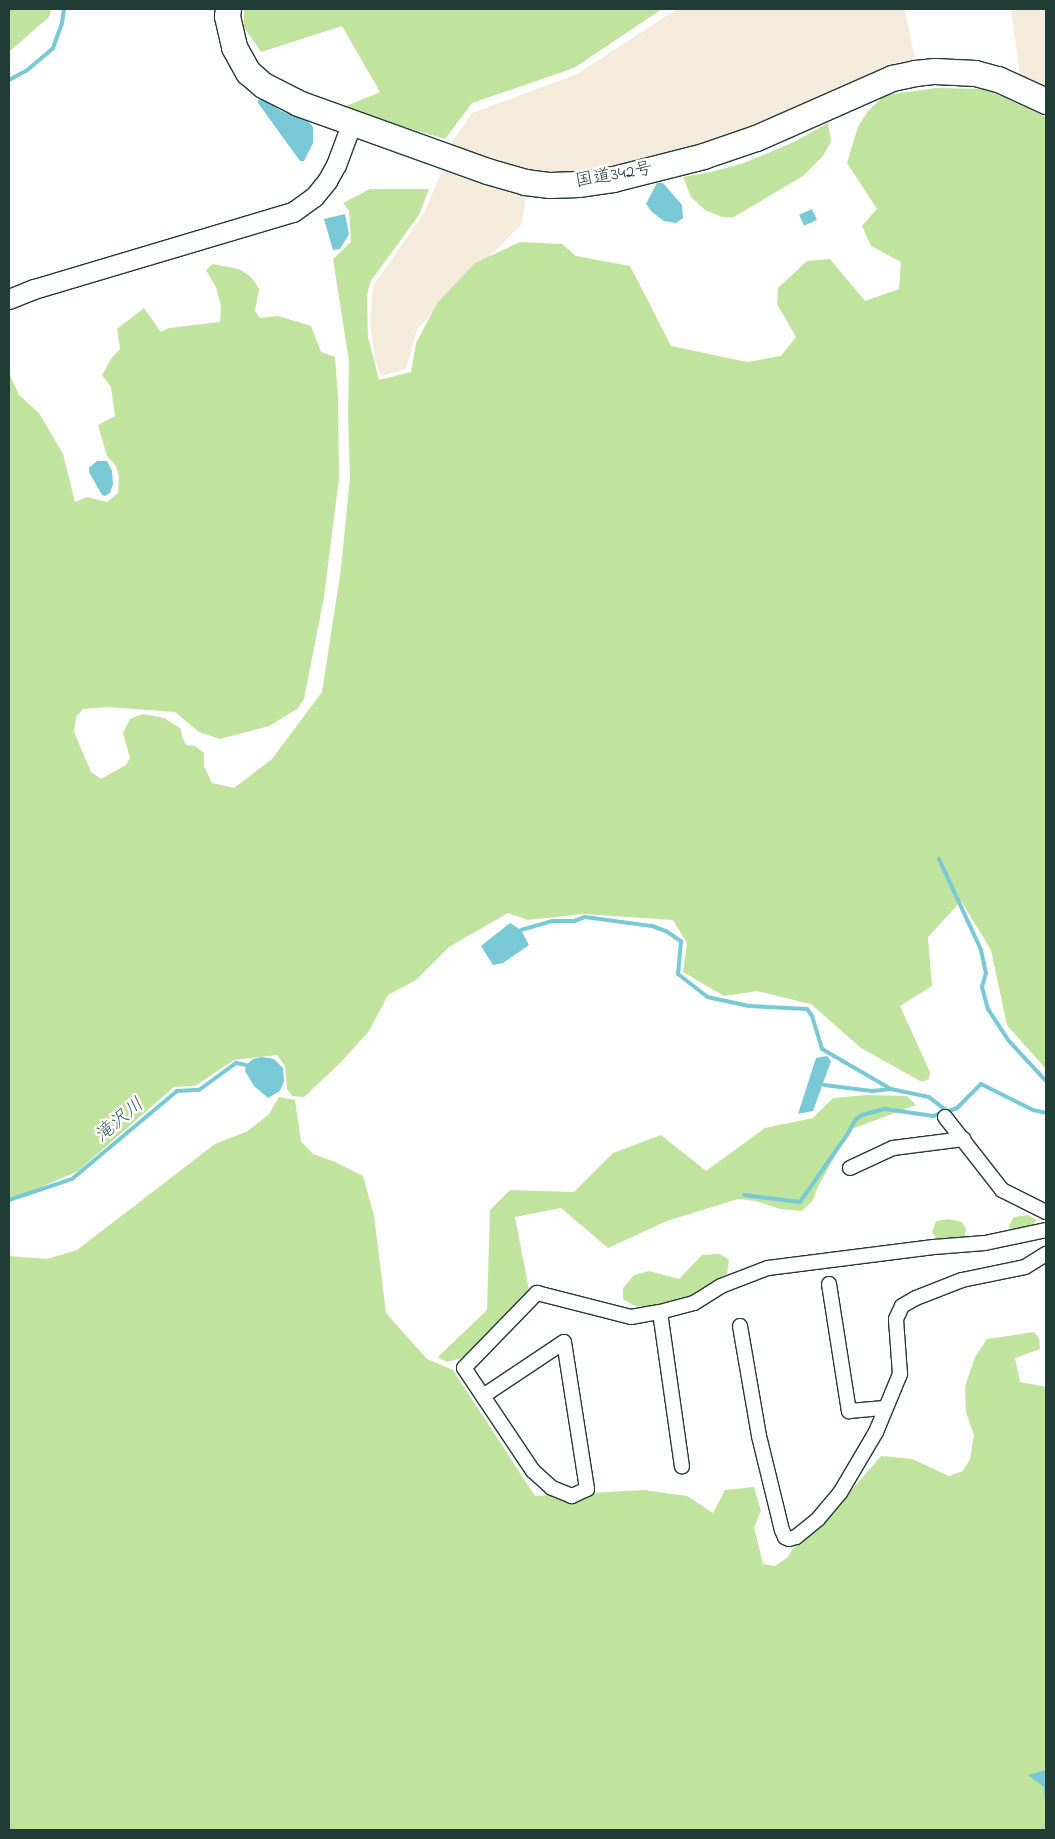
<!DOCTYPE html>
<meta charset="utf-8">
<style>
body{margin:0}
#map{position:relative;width:1055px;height:1839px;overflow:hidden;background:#fff;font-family:"Indie Flower","Klee One",sans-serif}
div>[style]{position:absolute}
.built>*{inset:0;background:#f4ebdd}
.green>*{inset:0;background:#c0e39d}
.water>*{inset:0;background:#79c8d5;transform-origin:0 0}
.stream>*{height:4px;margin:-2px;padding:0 2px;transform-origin:2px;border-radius:2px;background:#79c8d5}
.roads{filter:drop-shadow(1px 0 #1f3d34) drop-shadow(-1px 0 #1f3d34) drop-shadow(0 1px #1f3d34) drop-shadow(0 -1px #1f3d34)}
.street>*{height:14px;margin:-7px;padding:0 7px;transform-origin:7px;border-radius:7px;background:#fff}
.secondary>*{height:19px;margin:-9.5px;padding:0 9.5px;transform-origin:9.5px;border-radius:9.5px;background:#fff}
.highway>*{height:25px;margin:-12.5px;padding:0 12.5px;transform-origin:12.5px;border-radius:12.5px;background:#fff}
span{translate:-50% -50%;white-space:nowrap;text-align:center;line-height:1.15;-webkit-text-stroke:5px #fff;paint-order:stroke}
.street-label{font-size:18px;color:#1f3d34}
.water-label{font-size:19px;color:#36605c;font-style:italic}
.frame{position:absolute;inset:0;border:10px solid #1f3d34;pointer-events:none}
</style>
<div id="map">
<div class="built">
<i style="clip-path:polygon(677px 9px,905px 9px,915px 60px,866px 78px,748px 131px,647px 159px,587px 171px,558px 176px,522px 170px,449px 147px,472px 113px,577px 74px)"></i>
<i style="clip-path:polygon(1011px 9px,1046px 9px,1046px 88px,1020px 77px)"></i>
<i style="clip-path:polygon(443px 168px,526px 196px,522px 224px,417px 329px,406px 369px,381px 376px,375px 360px,370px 325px,373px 286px,424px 213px)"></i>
</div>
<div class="green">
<i style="clip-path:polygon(9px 9px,51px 9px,50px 16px,9px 52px)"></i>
<i style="clip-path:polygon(244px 9px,662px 9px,574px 68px,472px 103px,445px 139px,341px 108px,380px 92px,342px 26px,261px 52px,244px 27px)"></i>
<i style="clip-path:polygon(937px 88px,986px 89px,1046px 117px,1046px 1069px,1007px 1025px,991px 950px,961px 901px,928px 937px,932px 986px,900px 1006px,930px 1072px,929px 1079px,922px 1082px,861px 1048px,811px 1004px,757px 991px,724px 996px,683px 972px,687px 943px,673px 920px,583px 914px,528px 920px,508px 913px,449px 947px,416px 980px,388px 995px,369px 1031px,341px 1062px,304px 1097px,292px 1096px,287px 1089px,285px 1066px,277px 1055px,234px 1060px,195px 1086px,174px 1087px,78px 1171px,9px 1201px,9px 373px,19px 395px,39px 413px,63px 454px,75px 502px,87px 497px,107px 502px,118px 493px,119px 477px,116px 466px,107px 456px,98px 425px,115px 416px,111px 387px,102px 375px,111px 359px,120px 349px,117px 329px,144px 308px,161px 332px,169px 328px,220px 322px,221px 306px,216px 287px,206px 270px,213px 264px,239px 269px,251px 277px,259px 289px,255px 311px,260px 318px,278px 316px,311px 326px,321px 352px,335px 357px,338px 398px,339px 478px,324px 597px,304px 699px,297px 709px,269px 726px,220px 739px,199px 732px,175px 712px,107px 707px,83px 709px,76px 717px,74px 732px,91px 772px,101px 779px,126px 765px,130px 758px,123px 733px,130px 719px,143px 714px,164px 718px,181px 729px,182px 737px,186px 745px,195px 746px,204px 753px,204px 766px,212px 783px,234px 788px,272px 759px,322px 692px,341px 569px,350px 477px,348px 416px,349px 361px,333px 259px,351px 242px,349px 211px,343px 203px,370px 189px,429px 189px,419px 215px,370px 282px,367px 296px,368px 337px,379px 380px,411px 372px,416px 343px,438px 302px,475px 263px,520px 242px,562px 244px,576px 256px,630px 266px,671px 346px,747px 362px,781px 356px,796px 337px,777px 304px,778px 288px,807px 261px,830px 259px,865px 301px,899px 289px,901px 262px,871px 246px,862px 226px,877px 209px,847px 163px,858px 127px,868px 111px,885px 95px)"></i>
<i style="clip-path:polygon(828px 123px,831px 142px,823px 156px,803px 176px,734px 217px,722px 217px,705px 210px,691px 197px,683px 177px,711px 172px,744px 163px,794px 142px)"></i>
<i style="clip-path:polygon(867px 1095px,907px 1096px,916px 1105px,849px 1130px,818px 1187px,813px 1200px,802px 1211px,780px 1209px,756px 1201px,738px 1199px,667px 1221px,608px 1248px,561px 1208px,515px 1217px,529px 1290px,467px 1357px,446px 1362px,438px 1357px,487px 1310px,490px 1210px,510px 1190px,574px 1192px,613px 1153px,661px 1135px,706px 1171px,765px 1128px,813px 1118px,833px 1098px)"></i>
<i style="clip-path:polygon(279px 1097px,295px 1100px,301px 1141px,313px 1154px,335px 1162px,363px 1176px,374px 1216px,386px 1313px,427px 1359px,453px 1370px,535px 1496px,644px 1490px,687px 1496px,713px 1513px,725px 1490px,754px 1487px,761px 1511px,754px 1527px,763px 1564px,775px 1566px,788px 1557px,796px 1543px,823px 1523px,881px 1456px,912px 1459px,949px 1476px,963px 1471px,970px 1459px,974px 1435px,966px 1412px,965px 1387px,975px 1357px,987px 1339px,1034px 1332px,1039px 1338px,1040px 1349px,1015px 1358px,1020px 1382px,1046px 1387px,1046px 1830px,9px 1830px,9px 1256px,47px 1259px,77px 1250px,215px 1144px,248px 1131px,269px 1114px)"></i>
<i style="clip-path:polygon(1028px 1215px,1037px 1220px,1029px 1229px,1011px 1231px,1009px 1225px,1014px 1217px)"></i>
<i style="clip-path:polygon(948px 1219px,962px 1222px,966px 1229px,964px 1238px,936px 1238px,932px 1232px,936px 1221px)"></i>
<i style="clip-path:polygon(720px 1254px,729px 1260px,727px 1274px,690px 1296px,649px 1307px,635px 1306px,623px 1299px,623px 1288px,634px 1275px,649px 1271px,679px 1279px,702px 1255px)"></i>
</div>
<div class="water">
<i style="clip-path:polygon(263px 99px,281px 111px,305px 118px,313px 127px,313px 143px,304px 161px,300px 161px,258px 103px,258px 100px)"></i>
<i style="clip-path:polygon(657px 183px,663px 183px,682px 205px,683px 218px,676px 223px,664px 221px,652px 212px,646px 204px)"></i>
<i style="left:812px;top:209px;width:12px;height:14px;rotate:66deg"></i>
<i style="clip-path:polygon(345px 214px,349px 234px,340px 249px,333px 250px,324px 219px)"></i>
<i style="clip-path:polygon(97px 461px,107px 461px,112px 471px,113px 484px,110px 493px,105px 496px,102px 495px,89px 472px,89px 468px)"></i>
<i style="clip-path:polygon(510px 923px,521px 930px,529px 945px,503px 963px,493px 965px,481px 946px)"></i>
<i style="clip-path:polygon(827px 1056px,831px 1061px,813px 1111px,798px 1114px,816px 1058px)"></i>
<i style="clip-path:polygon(262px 1057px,274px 1059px,283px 1068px,284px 1081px,280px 1091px,268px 1098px,254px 1086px,245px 1071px,246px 1065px,253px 1059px)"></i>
<i style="clip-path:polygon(1046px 1770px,1046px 1814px,1044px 1787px,1028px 1775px)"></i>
</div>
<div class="stream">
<i style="left:9px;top:80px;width:19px;rotate:-28deg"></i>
<i style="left:26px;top:71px;width:35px;rotate:-40deg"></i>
<i style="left:53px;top:48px;width:27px;rotate:-70deg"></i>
<i style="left:62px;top:23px;width:14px;rotate:-82deg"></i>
<i style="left:939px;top:859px;width:100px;rotate:65.2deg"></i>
<i style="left:981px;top:950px;width:24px;rotate:78deg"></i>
<i style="left:986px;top:973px;width:15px;rotate:106deg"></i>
<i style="left:982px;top:987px;width:23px;rotate:75deg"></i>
<i style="left:988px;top:1009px;width:37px;rotate:57deg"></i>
<i style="left:1008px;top:1040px;width:56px;rotate:47.2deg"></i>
<i style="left:521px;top:930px;width:33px;rotate:-16deg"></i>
<i style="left:553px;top:921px;width:21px"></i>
<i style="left:574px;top:921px;width:12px;rotate:-20deg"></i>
<i style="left:585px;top:917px;width:68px;rotate:7.7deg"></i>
<i style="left:652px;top:926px;width:15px;rotate:20deg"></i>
<i style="left:666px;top:931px;width:18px;rotate:34deg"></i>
<i style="left:681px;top:941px;width:33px;rotate:95deg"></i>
<i style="left:678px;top:974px;width:37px;rotate:38deg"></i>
<i style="left:707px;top:997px;width:43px;rotate:12.1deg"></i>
<i style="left:749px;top:1006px;width:58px;rotate:3deg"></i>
<i style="left:807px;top:1009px;width:9px;rotate:54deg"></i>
<i style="left:812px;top:1016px;width:34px;rotate:73deg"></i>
<i style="left:822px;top:1049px;width:80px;rotate:30.1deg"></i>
<i style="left:824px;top:1085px;width:48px;rotate:7.1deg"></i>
<i style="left:872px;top:1091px;width:19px;rotate:-6deg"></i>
<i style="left:891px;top:1089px;width:39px;rotate:12deg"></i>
<i style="left:929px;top:1097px;width:23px;rotate:38deg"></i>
<i style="left:744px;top:1195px;width:56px;rotate:7.1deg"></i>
<i style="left:800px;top:1202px;width:82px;rotate:-55deg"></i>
<i style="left:847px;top:1135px;width:18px;rotate:-61deg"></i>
<i style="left:856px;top:1119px;width:7px;rotate:-34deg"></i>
<i style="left:862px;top:1115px;width:24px;rotate:-15deg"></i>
<i style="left:885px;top:1109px;width:49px;rotate:8.3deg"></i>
<i style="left:933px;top:1116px;width:25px;rotate:-18deg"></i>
<i style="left:957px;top:1108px;width:34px;rotate:-45deg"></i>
<i style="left:981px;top:1084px;width:58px;rotate:26.6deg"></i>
<i style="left:1033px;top:1110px;width:13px;rotate:13deg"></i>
<i style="left:9px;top:1200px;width:66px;rotate:-18.4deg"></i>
<i style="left:72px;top:1179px;width:137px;rotate:-40deg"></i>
<i style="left:177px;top:1091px;width:22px;rotate:-3deg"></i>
<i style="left:199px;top:1090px;width:46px;rotate:-36.1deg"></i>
<i style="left:236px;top:1063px;width:10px;rotate:11deg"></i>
</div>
<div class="roads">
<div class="street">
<i style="left:945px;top:1117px;width:93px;rotate:52deg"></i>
<i style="left:1002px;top:1190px;width:49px;rotate:26.6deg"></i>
<i style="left:850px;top:1168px;width:47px;rotate:-24.9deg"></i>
<i style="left:893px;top:1148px;width:71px;rotate:-7.3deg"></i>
<i style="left:829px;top:1284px;width:129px;rotate:81.1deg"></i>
<i style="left:849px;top:1411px;width:36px;rotate:-5deg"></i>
<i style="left:660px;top:1312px;width:156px;rotate:81.9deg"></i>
<i style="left:740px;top:1326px;width:112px;rotate:80.2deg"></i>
<i style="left:759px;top:1436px;width:97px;rotate:76.3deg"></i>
<i style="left:782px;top:1530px;width:8px;rotate:67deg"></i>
<i style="left:785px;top:1537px;width:4px;rotate:27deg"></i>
<i style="left:789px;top:1539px;width:7px;rotate:-16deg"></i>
<i style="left:796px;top:1537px;width:28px;rotate:-39deg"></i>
<i style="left:818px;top:1519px;width:34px;rotate:-50deg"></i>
<i style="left:840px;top:1493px;width:71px;rotate:-59.5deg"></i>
<i style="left:876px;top:1432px;width:63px;rotate:-67.5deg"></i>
<i style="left:900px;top:1374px;width:55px;rotate:-94.2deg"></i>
<i style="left:896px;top:1319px;width:14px;rotate:-65deg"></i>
<i style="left:902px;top:1306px;width:16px;rotate:-30deg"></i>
<i style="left:916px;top:1298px;width:49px;rotate:-21.4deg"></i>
<i style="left:962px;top:1280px;width:64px;rotate:-11.7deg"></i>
<i style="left:1025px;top:1267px;width:25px;rotate:-32deg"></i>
<i style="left:483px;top:1396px;width:97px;rotate:-33.7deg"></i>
<i style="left:564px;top:1342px;width:149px;rotate:81.1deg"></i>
<i style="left:587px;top:1489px;width:17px;rotate:155deg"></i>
<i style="left:572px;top:1496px;width:22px;rotate:-158deg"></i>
<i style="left:552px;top:1488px;width:25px;rotate:-138deg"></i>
<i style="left:533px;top:1471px;width:124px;rotate:-123.8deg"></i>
<i style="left:464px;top:1368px;width:105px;rotate:-45.8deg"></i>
<i style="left:537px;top:1293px;width:97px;rotate:14.3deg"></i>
<i style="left:631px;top:1317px;width:29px;rotate:-10deg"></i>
<i style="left:660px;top:1312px;width:35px;rotate:-15deg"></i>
<i style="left:694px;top:1303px;width:32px;rotate:-32deg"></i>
<i style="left:721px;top:1286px;width:50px;rotate:-21deg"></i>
<i style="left:768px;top:1268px;width:167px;rotate:-7.2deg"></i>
<i style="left:934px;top:1247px;width:51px;rotate:-4.5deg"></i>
<i style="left:985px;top:1243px;width:62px;rotate:-12deg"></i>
</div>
<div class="secondary">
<i style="left:9px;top:299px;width:27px;rotate:-22deg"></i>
<i style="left:34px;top:289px;width:270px;rotate:-16.6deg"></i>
<i style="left:293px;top:212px;width:26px;rotate:-36deg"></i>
<i style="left:314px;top:197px;width:21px;rotate:-51deg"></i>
<i style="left:327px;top:181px;width:18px;rotate:-61deg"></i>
<i style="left:336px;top:165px;width:46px;rotate:-69.6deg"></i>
</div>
<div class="highway">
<i style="left:228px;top:9px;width:7px;rotate:98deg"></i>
<i style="left:227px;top:16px;width:32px;rotate:77deg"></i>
<i style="left:234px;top:47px;width:29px;rotate:61deg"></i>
<i style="left:248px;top:72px;width:20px;rotate:41deg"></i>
<i style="left:263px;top:85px;width:39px;rotate:27deg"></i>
<i style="left:298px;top:103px;width:201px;rotate:19.8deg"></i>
<i style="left:487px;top:171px;width:40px;rotate:16deg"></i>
<i style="left:525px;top:182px;width:25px;rotate:7deg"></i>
<i style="left:550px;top:185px;width:28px;rotate:-2deg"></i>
<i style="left:578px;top:184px;width:35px;rotate:-8deg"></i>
<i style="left:613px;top:179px;width:93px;rotate:-14.3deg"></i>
<i style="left:703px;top:156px;width:56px;rotate:-18.8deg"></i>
<i style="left:756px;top:138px;width:149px;rotate:-23.8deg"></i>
<i style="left:892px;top:78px;width:24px;rotate:-12deg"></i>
<i style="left:915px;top:73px;width:20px;rotate:-6deg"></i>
<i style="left:935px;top:71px;width:40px;rotate:2.9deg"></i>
<i style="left:975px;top:73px;width:24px;rotate:15deg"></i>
<i style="left:998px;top:79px;width:53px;rotate:24.6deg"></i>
</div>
</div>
<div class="street-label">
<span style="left:614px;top:176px;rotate:-10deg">国道342号</span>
</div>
<div class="water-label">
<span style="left:120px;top:1121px;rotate:-40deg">滝沢川</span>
</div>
<div class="frame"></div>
</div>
